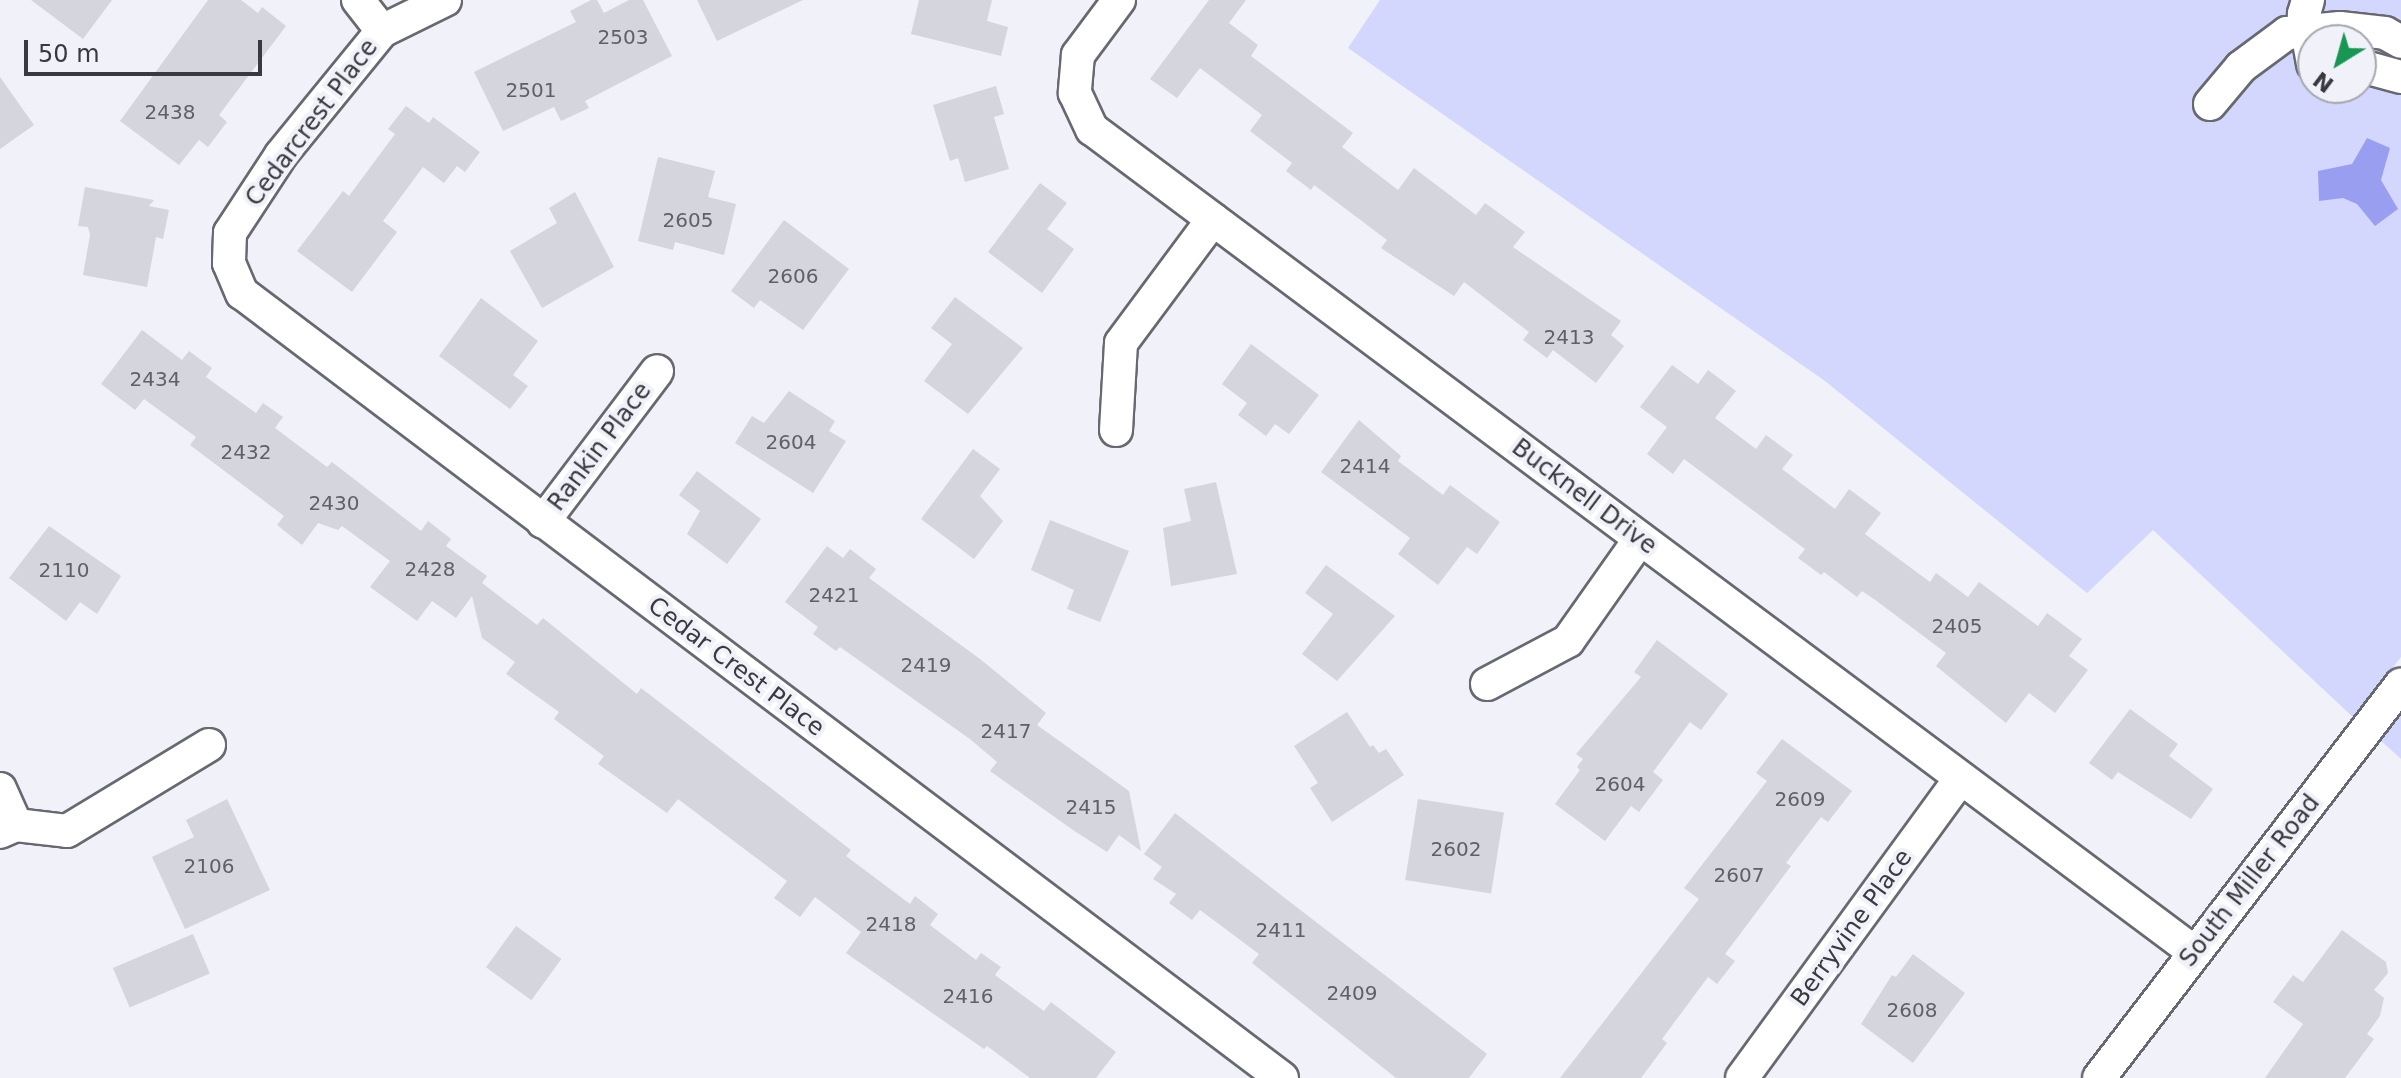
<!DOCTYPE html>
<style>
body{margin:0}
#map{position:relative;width:2401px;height:1078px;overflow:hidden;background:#f0f1f9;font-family:"DejaVu Sans",sans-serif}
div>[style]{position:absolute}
.green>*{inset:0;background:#d3d7fd}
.water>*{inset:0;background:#9a9ef0}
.building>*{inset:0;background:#d4d5dd;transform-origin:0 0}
.roads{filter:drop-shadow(2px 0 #686970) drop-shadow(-2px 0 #686970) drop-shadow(0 2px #686970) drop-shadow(0 -2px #686970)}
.minor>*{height:32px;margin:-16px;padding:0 16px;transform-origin:16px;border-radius:16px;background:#fff}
span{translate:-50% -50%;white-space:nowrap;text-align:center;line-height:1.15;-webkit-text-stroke:8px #f0f1f9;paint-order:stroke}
.number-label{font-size:20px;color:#606165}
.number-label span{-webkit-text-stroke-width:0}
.street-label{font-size:24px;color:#393a3d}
.north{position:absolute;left:2297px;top:24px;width:80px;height:80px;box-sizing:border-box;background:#f0f1f9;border:2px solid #a7a8ae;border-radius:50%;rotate:217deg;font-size:22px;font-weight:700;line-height:32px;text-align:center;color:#393a3d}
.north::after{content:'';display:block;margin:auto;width:28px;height:36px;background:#179654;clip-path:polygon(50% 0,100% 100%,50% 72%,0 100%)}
.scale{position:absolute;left:24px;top:40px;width:238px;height:36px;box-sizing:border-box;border:4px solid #393a3d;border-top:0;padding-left:10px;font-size:24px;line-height:28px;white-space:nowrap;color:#393a3d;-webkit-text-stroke:6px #f0f1f9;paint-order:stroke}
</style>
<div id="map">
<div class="green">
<i style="clip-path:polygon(evenodd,1380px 0,2401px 0,2401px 657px,2354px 718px,2153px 530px,2087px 593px,1825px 381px,1348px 48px,1380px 0,2313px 40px,2361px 40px,2361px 88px,2313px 88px,2313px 40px)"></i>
<i style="clip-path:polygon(2401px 710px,2401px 759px,2379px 739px)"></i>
</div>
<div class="water">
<i style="clip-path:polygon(2367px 138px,2390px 148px,2381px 180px,2398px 209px,2375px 226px,2357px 204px,2343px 198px,2319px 201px,2318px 171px,2352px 164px)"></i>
</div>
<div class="building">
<i style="clip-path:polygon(31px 0,112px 0,83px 39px)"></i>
<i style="clip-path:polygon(208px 0,241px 0,258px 13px,262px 7px,286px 26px,219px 115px,227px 122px,208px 147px,199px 140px,179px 165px,120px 121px)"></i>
<i style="clip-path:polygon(591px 0,597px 0,604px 13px,629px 0,643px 0,672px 56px,585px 101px,589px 108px,561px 121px,554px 107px,503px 131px,474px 72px,576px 22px,570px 11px)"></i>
<i style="clip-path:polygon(697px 0,803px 0,717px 41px)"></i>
<i style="clip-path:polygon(919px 0,992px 0,987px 21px,1008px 27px,1001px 56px,911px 34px)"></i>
<i style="clip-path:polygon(1209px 0,1246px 0,1229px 23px,1258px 45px,1251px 56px,1353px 133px,1342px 147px,1398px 190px,1414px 168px,1476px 215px,1485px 203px,1525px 232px,1513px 247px,1621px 321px,1611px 335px,1624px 346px,1596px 383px,1553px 350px,1547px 358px,1523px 340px,1529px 332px,1464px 282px,1454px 296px,1381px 248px,1387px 240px,1314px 185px,1311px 190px,1286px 171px,1292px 163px,1250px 131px,1262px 115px,1200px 68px,1177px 98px,1150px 79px)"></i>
<i style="clip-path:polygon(0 77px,34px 125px,0 149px)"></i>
<i style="clip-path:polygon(996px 86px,1004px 114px,994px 117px,1009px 169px,965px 182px,958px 158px,950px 161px,933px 105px)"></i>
<i style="clip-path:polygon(406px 106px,429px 123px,433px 117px,480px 152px,465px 172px,457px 166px,444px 183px,423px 167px,383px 221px,397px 232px,352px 292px,297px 251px,343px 191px,349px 196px,395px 134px,388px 129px)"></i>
<i style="clip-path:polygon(658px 157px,715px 171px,708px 197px,736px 204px,724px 255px,675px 242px,673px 250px,638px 241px)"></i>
<i style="clip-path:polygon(1040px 183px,1067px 203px,1047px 229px,1074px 249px,1042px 293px,988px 252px)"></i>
<i style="clip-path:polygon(85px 187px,154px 200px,149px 206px,169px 210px,163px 239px,156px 237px,147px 287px,83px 275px,90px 235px,88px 227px,78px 226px)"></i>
<i style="clip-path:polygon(575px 192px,614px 267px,542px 308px,510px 251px,557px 223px,549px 208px)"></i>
<i style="clip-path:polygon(784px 220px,849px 269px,803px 330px,760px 300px,754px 308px,731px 291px)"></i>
<i style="clip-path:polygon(955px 297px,1023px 348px,968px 414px,924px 381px,952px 344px,931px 328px)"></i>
<i style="clip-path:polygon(481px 298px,538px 341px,513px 375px,528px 386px,510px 409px,439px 356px)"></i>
<i style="clip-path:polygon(142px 330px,182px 360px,189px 351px,212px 368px,206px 377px,256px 413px,263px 403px,283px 417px,275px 428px,327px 467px,332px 462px,421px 531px,428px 521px,451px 539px,446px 546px,487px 576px,482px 583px,537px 625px,543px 618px,637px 694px,641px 688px,851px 850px,846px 856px,910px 904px,915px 896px,938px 914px,930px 925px,976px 960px,981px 953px,1001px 967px,995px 975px,1044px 1011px,1051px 1002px,1116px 1052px,1096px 1078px,1030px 1078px,987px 1046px,984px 1049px,846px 953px,861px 932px,815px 897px,800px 917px,774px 898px,787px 881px,678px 799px,667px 813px,598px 764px,604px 756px,554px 719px,559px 712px,506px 674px,515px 662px,482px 638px,472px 596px,456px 618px,432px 601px,417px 621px,370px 587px,390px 561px,342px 526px,338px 530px,318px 523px,302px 545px,277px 525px,284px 516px,190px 445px,196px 437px,144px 399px,135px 410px,101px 384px)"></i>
<i style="clip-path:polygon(1251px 344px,1319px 395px,1289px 434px,1275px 424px,1266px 436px,1238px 415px,1247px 403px,1222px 384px)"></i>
<i style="clip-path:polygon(1672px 365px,1698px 384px,1708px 370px,1736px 391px,1715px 418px,1756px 449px,1766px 435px,1793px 455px,1782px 469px,1835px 509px,1849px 489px,1881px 513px,1865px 534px,1930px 582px,1936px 573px,1968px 597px,1979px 582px,2038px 626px,2047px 613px,2082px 639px,2069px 656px,2088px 670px,2055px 713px,2029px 693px,2006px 723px,1936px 666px,1946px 653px,1874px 599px,1862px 591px,1857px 597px,1824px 572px,1821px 575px,1798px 558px,1805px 549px,1684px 459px,1673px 474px,1647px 454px,1667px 427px,1640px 407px)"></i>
<i style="clip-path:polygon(789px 391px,835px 421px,829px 431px,846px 441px,813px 493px,735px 443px,752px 416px,764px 423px)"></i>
<i style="clip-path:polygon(1359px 420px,1401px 456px,1398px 461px,1443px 495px,1450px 485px,1500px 522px,1477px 554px,1467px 547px,1438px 585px,1398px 554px,1410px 538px,1321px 472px)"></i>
<i style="clip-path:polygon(973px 449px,1000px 469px,980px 496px,1003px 521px,974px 559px,921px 519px)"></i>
<i style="clip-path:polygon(697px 471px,761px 519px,727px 564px,687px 534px,700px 511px,679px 495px)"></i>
<i style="clip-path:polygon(1216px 482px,1237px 574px,1171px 586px,1163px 528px,1191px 521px,1184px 489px)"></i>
<i style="clip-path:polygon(1050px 520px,1129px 551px,1100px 622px,1067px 609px,1074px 590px,1031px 570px)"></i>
<i style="clip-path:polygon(49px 526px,121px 576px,97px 614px,80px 602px,66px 621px,9px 578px)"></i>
<i style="clip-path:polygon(827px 546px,843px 558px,850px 549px,876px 569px,869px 578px,980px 659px,1046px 713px,1037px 725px,1129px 791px,1141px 851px,1119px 835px,1107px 852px,1073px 830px,990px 771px,997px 762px,970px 739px,840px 647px,836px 651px,813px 634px,818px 627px,785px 602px)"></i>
<i style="clip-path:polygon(1326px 565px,1395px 616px,1337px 681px,1302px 654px,1333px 614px,1305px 593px)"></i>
<i style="clip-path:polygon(1657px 640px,1728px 694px,1701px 730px,1690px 722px,1653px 772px,1663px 780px,1639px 812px,1631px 806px,1605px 841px,1555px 804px,1580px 770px,1577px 767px,1583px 759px,1576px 754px,1641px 677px,1634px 672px)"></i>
<i style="clip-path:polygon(2130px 709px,2178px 744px,2169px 756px,2213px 789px,2191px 819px,2118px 772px,2112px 780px,2089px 763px)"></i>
<i style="clip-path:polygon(1347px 712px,1370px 747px,1373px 745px,1379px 753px,1386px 749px,1404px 775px,1332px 822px,1310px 788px,1318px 783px,1294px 746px)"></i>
<i style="clip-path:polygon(1782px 739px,1852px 791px,1828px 822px,1821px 817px,1786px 863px,1791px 866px,1725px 954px,1735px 961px,1717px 984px,1708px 977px,1662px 1039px,1667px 1043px,1641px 1078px,1560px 1078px,1699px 899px,1684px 888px,1767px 781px,1756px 773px)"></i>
<i style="clip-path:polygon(227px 799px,270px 890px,185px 929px,152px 857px,194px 837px,186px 820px)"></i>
<i style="left:1418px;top:799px;width:87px;height:82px;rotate:9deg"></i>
<i style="clip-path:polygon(1175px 813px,1487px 1054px,1469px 1078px,1396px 1078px,1252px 963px,1259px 954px,1200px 910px,1192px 920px,1169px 903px,1176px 894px,1153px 879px,1162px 867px,1144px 854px)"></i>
<i style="left:516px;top:926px;width:56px;height:51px;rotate:36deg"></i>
<i style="clip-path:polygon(2342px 930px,2386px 962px,2388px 973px,2374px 990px,2384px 998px,2380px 1016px,2367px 1034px,2374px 1039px,2345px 1078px,2265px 1078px,2303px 1024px,2273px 1002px,2293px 975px,2303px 982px)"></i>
<i style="left:193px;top:934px;width:43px;height:87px;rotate:67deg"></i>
<i style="clip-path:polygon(1913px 954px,1965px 993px,1913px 1063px,1861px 1024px,1892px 975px,1896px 977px)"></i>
</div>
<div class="roads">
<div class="minor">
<i style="left:358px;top:0;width:39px;rotate:52deg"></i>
<i style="left:445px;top:0;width:70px;rotate:153.8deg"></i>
<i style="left:382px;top:31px;width:160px;rotate:129.2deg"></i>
<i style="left:281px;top:155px;width:93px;rotate:123.2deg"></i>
<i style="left:230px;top:233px;width:30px;rotate:92deg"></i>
<i style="left:229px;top:263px;width:33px;rotate:67deg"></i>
<i style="left:242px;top:293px;width:1303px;rotate:37.05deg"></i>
<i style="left:1119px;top:0;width:69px;rotate:126.7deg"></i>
<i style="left:1078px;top:55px;width:38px;rotate:95deg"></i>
<i style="left:1075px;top:93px;width:40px;rotate:65deg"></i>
<i style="left:1092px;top:129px;width:1375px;rotate:36.75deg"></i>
<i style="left:2308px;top:0;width:15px;rotate:106deg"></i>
<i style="left:2304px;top:14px;width:51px;rotate:79.8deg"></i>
<i style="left:2361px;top:66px;width:41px;rotate:15.4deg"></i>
<i style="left:2210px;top:104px;width:48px;rotate:-50deg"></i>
<i style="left:2241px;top:67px;width:57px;rotate:-36.5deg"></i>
<i style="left:2287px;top:33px;width:53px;rotate:-5.4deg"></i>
<i style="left:2340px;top:28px;width:45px;rotate:6.3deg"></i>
<i style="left:2385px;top:33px;width:18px;rotate:29deg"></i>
<i style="left:1116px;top:430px;width:87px;rotate:-86.7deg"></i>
<i style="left:1121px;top:343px;width:154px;rotate:-53.4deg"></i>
<i style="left:543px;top:522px;width:189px;rotate:-52.9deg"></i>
<i style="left:1487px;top:684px;width:92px;rotate:-28deg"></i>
<i style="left:1568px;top:641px;width:125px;rotate:-54.8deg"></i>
<i style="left:0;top:789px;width:39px;rotate:66deg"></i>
<i style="left:0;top:832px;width:17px;rotate:-24deg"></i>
<i style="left:16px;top:825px;width:51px;rotate:6.7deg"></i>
<i style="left:67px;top:831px;width:166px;rotate:-31.2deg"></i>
<i style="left:1742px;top:1078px;width:371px;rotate:-53.9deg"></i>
<i style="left:2099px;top:1078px;width:496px;rotate:-52.5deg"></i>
</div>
</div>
<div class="number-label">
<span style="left:623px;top:37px">2503</span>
<span style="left:531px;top:90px">2501</span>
<span style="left:170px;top:112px">2438</span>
<span style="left:688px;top:220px">2605</span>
<span style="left:793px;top:276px">2606</span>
<span style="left:1569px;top:337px">2413</span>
<span style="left:155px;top:379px">2434</span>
<span style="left:791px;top:442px">2604</span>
<span style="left:246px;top:452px">2432</span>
<span style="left:1365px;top:466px">2414</span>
<span style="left:334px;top:503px">2430</span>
<span style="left:430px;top:569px">2428</span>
<span style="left:64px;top:570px">2110</span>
<span style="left:834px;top:595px">2421</span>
<span style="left:1957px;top:626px">2405</span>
<span style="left:926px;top:665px">2419</span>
<span style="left:1006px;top:731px">2417</span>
<span style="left:1620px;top:784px">2604</span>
<span style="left:1800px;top:799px">2609</span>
<span style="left:1091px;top:807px">2415</span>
<span style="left:1456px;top:849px">2602</span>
<span style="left:209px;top:866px">2106</span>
<span style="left:1739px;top:875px">2607</span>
<span style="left:891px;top:924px">2418</span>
<span style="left:1281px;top:930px">2411</span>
<span style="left:1352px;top:993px">2409</span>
<span style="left:968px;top:996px">2416</span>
<span style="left:1912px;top:1010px">2608</span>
</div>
<div class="street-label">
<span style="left:312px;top:123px;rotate:-53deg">Cedarcrest Place</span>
<span style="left:600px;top:447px;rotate:-53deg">Rankin Place</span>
<span style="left:1584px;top:497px;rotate:37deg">Bucknell Drive</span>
<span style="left:736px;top:667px;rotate:37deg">Cedar Crest Place</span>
<span style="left:2250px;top:881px;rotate:-52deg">South Miller Road</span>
<span style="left:1852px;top:928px;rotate:-54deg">Berryvine Place</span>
</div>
<div class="north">N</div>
<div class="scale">50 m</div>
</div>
